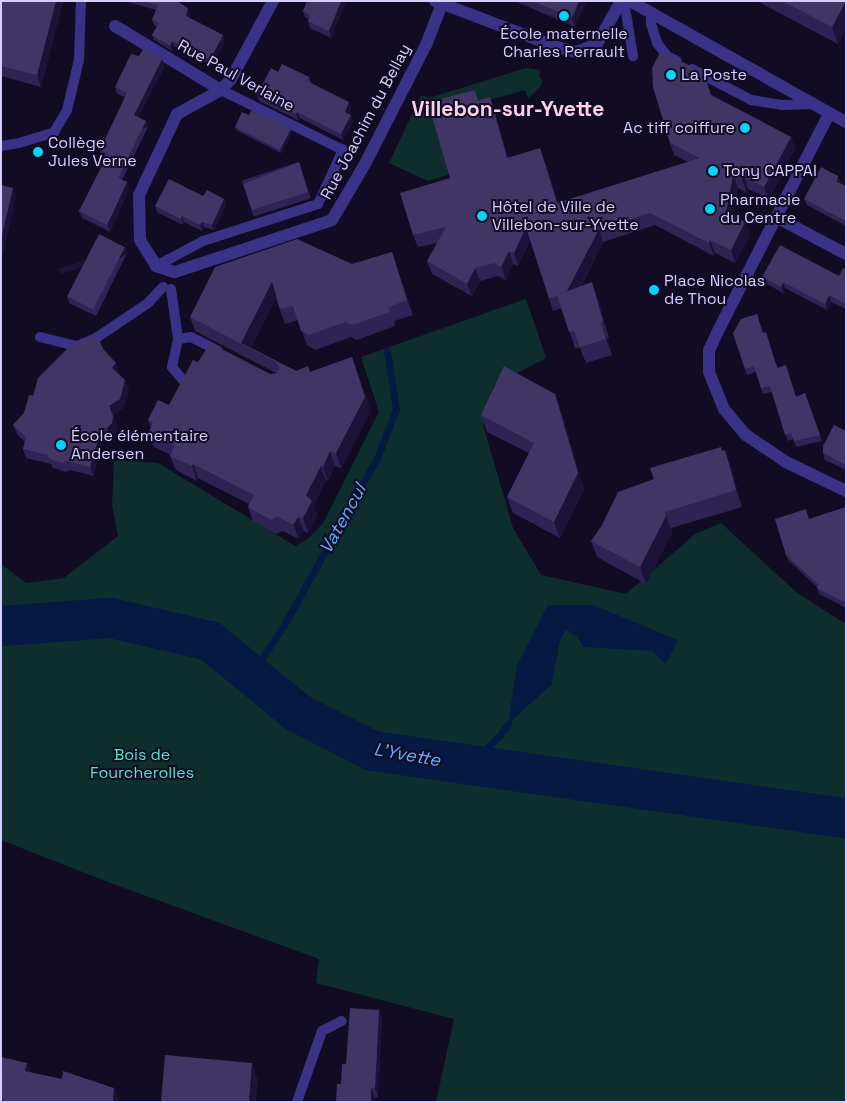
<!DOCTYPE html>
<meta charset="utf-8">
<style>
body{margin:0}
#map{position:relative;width:847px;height:1103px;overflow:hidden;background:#110c23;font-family:"Space Grotesk",sans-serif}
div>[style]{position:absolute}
.green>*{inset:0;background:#0e2e2e}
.water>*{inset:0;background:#051943}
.stream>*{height:7px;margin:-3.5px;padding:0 3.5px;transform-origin:3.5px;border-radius:3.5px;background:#051943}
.river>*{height:40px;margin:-20px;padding:0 20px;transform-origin:20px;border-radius:20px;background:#051943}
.service>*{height:10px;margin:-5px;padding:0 5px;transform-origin:5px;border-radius:5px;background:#393287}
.minor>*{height:12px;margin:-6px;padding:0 6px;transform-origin:6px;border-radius:6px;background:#393287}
.wall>*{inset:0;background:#2f2353;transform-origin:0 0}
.shaded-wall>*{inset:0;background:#1b1238;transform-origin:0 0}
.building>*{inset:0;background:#413565;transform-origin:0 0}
.dots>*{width:14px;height:14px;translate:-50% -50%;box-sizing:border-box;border:2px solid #110c23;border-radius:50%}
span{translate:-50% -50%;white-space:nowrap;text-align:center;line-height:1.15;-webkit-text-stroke:4px #110c23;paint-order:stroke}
.poi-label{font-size:16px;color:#d6ceff}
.left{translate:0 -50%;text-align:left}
.right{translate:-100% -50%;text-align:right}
.street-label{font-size:16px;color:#d6ceff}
.park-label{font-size:16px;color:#4feaca}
.water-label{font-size:18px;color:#5cadff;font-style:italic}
.district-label{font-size:21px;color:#ffd0ec;font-weight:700}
.frame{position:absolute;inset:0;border:2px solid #d6ceff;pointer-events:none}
</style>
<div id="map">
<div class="green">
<i style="clip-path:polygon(526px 68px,540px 70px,539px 76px,543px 81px,539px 88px,528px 98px,525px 90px,445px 112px,450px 174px,428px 181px,389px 163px,421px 95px,429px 98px)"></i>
<i style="clip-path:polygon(526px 299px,546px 358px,494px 385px,483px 425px,513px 528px,541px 575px,626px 594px,695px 534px,721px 523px,796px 592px,846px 624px,846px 1102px,436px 1102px,454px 1019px,316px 983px,319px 959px,108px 882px,1px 840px,1px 636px,57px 629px,1px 634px,1px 564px,26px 583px,64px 578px,118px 536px,112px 504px,114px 460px,158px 463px,295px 546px,308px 539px,324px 522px,379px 412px,361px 357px)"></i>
</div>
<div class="water">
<i style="clip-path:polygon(548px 605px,593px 605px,678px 640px,666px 664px,652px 651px,583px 647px,578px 637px,566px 630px,560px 640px,552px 684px,508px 724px,517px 665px)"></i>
</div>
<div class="stream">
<i style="left:251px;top:675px;width:60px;rotate:-56.6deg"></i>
<i style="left:284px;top:625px;width:193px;rotate:-60.9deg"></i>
<i style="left:378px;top:456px;width:50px;rotate:-69deg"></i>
<i style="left:396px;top:409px;width:59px;rotate:-98.8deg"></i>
<i style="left:469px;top:765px;width:42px;rotate:-44deg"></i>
<i style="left:499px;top:736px;width:15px;rotate:-53deg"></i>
</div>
<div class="river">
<i style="left:1px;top:626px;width:110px;rotate:-4.2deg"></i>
<i style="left:111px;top:618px;width:102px;rotate:13.1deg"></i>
<i style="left:210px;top:641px;width:114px;rotate:39.3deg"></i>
<i style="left:298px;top:713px;width:84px;rotate:26.9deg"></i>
<i style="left:373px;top:751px;width:478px;rotate:8.1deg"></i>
</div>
<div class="service">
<i style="left:624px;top:1px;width:56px;rotate:80.7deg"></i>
<i style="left:651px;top:13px;width:11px;rotate:90deg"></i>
<i style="left:651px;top:24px;width:20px;rotate:72deg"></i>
<i style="left:657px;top:43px;width:16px;rotate:52deg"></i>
<i style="left:667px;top:56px;width:11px;rotate:27deg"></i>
<i style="left:692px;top:69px;width:67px;rotate:27.7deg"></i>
<i style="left:751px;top:100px;width:31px;rotate:9deg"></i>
<i style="left:782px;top:105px;width:32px;rotate:-2deg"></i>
<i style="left:1px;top:146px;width:18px;rotate:-9deg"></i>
<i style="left:19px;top:143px;width:37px;rotate:-17deg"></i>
<i style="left:54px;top:132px;width:26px;rotate:-59deg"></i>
<i style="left:67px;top:110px;width:51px;rotate:-76.5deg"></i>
<i style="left:79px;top:60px;width:59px;rotate:-88.1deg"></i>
<i style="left:156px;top:266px;width:53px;rotate:-28deg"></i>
<i style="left:203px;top:241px;width:121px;rotate:-17.8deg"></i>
<i style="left:318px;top:204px;width:60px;rotate:-65.2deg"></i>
<i style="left:343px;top:150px;width:136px;rotate:-153.8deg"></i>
<i style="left:171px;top:289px;width:50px;rotate:82deg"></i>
<i style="left:178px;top:339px;width:29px;rotate:102deg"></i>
<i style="left:172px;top:367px;width:17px;rotate:50deg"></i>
<i style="left:40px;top:337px;width:38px;rotate:14deg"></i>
<i style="left:77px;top:346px;width:21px;rotate:-23deg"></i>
<i style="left:96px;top:338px;width:63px;rotate:-33.9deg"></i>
<i style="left:148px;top:303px;width:22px;rotate:-47deg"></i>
<i style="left:178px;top:339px;width:13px;rotate:-9deg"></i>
<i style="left:191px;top:337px;width:30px;rotate:27deg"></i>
<i style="left:297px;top:1102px;width:75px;rotate:-70.6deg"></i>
<i style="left:322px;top:1031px;width:22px;rotate:-27deg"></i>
</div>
<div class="minor">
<i style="left:273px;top:1px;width:89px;rotate:118.3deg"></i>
<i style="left:231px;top:79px;width:15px;rotate:132deg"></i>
<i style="left:221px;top:90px;width:50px;rotate:151.4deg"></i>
<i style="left:177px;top:114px;width:89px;rotate:115.1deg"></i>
<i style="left:139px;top:195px;width:45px;rotate:88.7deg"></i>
<i style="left:140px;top:240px;width:31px;rotate:58deg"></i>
<i style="left:156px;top:266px;width:20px;rotate:18deg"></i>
<i style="left:175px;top:272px;width:165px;rotate:-18.3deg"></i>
<i style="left:332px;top:220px;width:67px;rotate:-59.6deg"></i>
<i style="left:366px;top:162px;width:131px;rotate:-62.9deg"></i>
<i style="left:426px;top:45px;width:44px;rotate:-68.7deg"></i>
<i style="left:435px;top:1px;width:130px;rotate:20.7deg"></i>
<i style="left:557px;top:47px;width:20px;rotate:15deg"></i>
<i style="left:576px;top:52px;width:22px;rotate:-21deg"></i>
<i style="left:597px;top:44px;width:49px;rotate:-60.8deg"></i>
<i style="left:630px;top:1px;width:248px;rotate:29.3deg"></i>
<i style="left:115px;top:26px;width:124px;rotate:31.1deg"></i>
<i style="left:829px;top:114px;width:242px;rotate:117.1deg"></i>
<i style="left:719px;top:329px;width:23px;rotate:115deg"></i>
<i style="left:709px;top:350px;width:22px;rotate:90deg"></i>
<i style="left:709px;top:372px;width:40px;rotate:68deg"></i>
<i style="left:724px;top:409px;width:34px;rotate:50deg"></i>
<i style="left:746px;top:435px;width:48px;rotate:34deg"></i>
<i style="left:786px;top:462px;width:67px;rotate:25.8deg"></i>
<i style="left:776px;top:217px;width:79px;rotate:27.9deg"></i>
</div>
<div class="wall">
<i style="clip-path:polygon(1px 1px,63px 1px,41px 87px,1px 76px)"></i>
<i style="clip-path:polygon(124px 1px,177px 1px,190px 13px,189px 18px,223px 35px,225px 41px,212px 65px,174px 46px,172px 51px,154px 40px,152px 35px,157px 27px,154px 25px,152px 20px,156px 10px)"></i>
<i style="clip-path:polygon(346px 1px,331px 38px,310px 28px,308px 21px,309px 19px,305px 17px,303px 11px)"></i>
<i style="clip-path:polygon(515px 1px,586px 1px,575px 27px)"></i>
<i style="clip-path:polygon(757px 1px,846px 1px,846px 29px,838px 44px)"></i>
<i style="clip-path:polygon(165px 66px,138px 117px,146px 121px,148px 127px,122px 180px,127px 182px,129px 189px,110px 232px,82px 218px,79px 211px,106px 158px,102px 156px,100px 150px,125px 97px,117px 94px,115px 87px)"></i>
<i style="clip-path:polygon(278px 72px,309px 77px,311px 83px,351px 108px,349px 114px,351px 115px,353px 121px,343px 140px,300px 118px,298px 120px,259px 101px,257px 95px)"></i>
<i style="clip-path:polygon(711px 95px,791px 137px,795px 149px,769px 199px,748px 189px,747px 193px,738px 188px,732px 216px,745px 222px,750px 235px,735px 263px,715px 253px,714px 256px,655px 225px,603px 242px,581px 286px,598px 298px,609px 338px,607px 339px,612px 355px,586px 363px,580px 348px,575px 348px,562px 308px,553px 311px,530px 240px,518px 266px,513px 264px,506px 280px,498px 276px,480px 281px,472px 296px,432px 274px,427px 261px,437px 243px,418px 247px,413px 235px,450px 178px,479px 100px,490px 97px,494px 110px,508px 158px,545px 161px,558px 203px,688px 162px,674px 155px,670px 143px)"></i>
<i style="clip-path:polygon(249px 115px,292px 133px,281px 153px,236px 130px,235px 127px)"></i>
<i style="left:299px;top:162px;width:38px;height:60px;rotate:72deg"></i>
<i style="clip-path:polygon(841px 183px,840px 184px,846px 186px,846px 226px,807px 205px,804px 199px)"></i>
<i style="clip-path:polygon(203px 196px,224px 199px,226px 204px,214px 230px,204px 227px,202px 231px,184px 222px,183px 225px,157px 212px,155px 206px)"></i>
<i style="clip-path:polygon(392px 252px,413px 315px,394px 321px,395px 326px,357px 340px,351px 337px,315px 350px,307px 345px,298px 320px,285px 324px,276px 298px,251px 348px,296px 371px,310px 372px,352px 357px,371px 411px,341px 468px,335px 466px,328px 481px,326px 480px,314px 505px,317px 515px,308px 533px,304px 531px,299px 539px,282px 531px,276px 534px,253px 521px,248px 507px,249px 504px,198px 478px,197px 481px,176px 470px,170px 456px,171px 455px,154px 447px,149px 432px,151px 428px,148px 420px,169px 405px,198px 362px,270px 374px,276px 373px,195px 331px,190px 317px)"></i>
<i style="clip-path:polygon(127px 253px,96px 316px,69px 303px,67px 296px)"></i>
<i style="clip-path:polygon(846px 269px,846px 309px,831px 302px,827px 310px,785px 288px,783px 293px,765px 283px,762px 277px,839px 276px)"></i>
<i style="clip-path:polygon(757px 314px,763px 332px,778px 368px,797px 397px,805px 393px,822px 441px,796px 447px,793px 439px,788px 441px,772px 392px,763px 394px,756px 372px,747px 375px,733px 333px)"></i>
<i style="clip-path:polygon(104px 350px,119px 372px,118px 373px,129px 389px,123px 408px,113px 415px,117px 426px,116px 432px,110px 437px,104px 438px,93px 476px,70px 470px,66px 472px,53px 468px,51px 464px,26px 458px,23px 449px,25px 442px,17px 434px,13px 425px,24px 413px,33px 396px)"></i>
<i style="clip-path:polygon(561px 410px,584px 489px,560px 538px,513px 513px,507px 497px,529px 453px,487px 432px,481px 415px)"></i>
<i style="clip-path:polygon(846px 431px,846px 470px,825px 460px,823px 453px)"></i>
<i style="clip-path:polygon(722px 451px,731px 466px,742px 507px,671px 528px,672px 532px,646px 584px,597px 557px,591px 541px,654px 480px)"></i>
<i style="clip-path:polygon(846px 507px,846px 608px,819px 594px,817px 588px,817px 587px,788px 560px,775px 519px,809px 519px)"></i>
<i style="clip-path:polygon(379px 1010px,382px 1019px,378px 1097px,375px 1098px,375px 1102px,336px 1102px,346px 1064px)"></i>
</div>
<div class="shaded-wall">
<i style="clip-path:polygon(56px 1px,63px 1px,41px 87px,37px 75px)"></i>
<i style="clip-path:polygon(341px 1px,346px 1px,331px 38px,329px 31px)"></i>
<i style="clip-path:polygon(579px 1px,586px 1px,575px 27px,572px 18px)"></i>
<i style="clip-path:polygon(846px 1px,846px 29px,838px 44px,832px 27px)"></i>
<i style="clip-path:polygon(188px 8px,190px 13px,188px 22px,186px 16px)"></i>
<i style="clip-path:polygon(223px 35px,225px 41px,212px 65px,210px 60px)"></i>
<i style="clip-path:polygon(172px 41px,174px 46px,172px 51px,170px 46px)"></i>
<i style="clip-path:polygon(162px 59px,165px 66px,136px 121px,134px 115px)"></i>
<i style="clip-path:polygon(490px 97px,494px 110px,512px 171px,507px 158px)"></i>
<i style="clip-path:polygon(349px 102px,351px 108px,347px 119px,345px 112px)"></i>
<i style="clip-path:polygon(297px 112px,300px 118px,298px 120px,296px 114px)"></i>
<i style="clip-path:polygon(351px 115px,353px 121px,343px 140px,341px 134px)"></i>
<i style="left:146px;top:121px;width:6px;height:64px;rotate:72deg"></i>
<i style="clip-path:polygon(291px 129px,292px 133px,281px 153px,280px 150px)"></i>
<i style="clip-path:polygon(791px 137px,795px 149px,769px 199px,764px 187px)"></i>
<i style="clip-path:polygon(540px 148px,545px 161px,562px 216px,557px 203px)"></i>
<i style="clip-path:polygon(733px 175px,738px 188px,731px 225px,726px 213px)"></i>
<i style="clip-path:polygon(744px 176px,748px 189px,747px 193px,742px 180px)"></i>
<i style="clip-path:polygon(838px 176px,841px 183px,839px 188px,837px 182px)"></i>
<i style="clip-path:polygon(127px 182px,129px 189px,110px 232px,107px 225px)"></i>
<i style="clip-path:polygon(13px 188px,16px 197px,3px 255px,1px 251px,1px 240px)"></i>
<i style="clip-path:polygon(224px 199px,226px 204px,214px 230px,212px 225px)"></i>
<i style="clip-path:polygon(182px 216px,184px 222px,183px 225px,181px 219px)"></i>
<i style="clip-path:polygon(202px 222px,204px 227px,202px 231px,200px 225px)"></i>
<i style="clip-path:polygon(745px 222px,750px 235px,735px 263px,731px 250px)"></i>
<i style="clip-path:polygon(526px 227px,530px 239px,518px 266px,514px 253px)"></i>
<i style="clip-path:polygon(599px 229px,603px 242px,570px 306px,565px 294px)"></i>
<i style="clip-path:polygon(710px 240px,715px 253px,714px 256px,709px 243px)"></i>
<i style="left:125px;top:247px;width:6px;height:70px;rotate:72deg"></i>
<i style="clip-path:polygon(509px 251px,513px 264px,506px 280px,501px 267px)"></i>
<i style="clip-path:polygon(392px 252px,413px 315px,407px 300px)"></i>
<i style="clip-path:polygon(475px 268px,480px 281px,472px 296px,467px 284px)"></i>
<i style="clip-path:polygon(272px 282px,277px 296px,251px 348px,241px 343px)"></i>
<i style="clip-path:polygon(592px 282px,598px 298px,609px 338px,603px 321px)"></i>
<i style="clip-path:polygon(783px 282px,785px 288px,783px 293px,781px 287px)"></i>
<i style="clip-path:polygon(829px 295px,831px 302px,827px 310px,825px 304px)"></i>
<i style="clip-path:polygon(601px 323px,607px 339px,612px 355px,606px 339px)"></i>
<i style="clip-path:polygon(352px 357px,371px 411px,341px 468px,336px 453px)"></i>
<i style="clip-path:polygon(116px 363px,119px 372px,115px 377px,112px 368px)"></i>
<i style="clip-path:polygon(125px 380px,129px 389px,123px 408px,112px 416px,109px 406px)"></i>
<i style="clip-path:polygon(555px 394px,561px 410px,584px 489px,560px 538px,554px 522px)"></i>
<i style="clip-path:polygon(113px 416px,117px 426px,116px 432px,110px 437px,107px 428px)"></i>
<i style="clip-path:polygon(101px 429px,104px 438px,93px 476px,90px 467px)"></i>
<i style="clip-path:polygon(725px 450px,731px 466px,742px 507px,736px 490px)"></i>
<i style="clip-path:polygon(330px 451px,335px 466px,328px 481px,323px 467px)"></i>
<i style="clip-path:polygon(193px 464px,198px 478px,197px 481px,192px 466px)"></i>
<i style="clip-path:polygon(321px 466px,326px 480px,314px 505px,317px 515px,308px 533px,303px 518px,306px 495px)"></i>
<i style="clip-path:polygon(665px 512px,672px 532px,646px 584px,640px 567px)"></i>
<i style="clip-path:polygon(298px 517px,304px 531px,299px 539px,293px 525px)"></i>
<i style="clip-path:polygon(379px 1010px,382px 1019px,378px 1097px,375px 1088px)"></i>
<i style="clip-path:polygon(27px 1063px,32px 1075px,25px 1071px)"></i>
<i style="clip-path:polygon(252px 1063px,258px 1080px,256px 1102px,249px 1102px)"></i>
<i style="clip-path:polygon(114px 1088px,119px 1100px,119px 1102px,113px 1102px)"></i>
<i style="clip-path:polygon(371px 1088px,375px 1098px,375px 1102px,371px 1102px)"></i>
</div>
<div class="building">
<i style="clip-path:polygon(1px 1px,56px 1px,37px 75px,1px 66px)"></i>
<i style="clip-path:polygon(141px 1px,177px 1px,188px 8px,186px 16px,223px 35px,210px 60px,172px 41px,170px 46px,152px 35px,159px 23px,152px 20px,158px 5px)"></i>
<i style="clip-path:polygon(307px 1px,341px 1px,329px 31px,308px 21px,310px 15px,303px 11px)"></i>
<i style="clip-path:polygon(533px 1px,579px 1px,572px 18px)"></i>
<i style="clip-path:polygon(782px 1px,846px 1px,832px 27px)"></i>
<i style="clip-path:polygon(144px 48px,162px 59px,134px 115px,146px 121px,118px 178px,127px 182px,107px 225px,79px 211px,108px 154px,100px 150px,127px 93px,115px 87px,131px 54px,139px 56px)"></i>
<i style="clip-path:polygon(661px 51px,704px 73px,711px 95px,791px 137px,764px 187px,744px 176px,742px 180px,733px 175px,726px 213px,745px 222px,731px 250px,710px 240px,709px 243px,650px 213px,599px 229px,567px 291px,557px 295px,558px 296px,549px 298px,526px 227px,514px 253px,509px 251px,501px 267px,494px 263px,475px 268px,467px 284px,427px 261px,446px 227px,413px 235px,400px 193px,450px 178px,431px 113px,443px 110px,440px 99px,475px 90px,478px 101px,490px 97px,507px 158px,540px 148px,557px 203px,700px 158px,670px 143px,653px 87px,652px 68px)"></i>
<i style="clip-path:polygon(282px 64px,309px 77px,307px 81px,349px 102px,345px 112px,351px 115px,341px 134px,297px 112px,296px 114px,257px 95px,271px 68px,278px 72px)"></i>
<i style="clip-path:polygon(252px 110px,291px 129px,280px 150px,235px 127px,242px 112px,249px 115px)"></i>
<i style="clip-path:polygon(299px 162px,308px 192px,252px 210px,243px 184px)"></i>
<i style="clip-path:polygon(821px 167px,838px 176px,837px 182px,846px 186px,846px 221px,804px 199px)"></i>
<i style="clip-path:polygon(169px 179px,203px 196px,207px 190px,224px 199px,212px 225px,202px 222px,200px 225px,182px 216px,181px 219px,155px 206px)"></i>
<i style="clip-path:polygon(1px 185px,13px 188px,1px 240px)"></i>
<i style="left:99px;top:234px;width:29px;height:70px;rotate:27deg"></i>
<i style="clip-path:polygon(297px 239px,352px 264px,392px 252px,407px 300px,389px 307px,390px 312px,352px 325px,345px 322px,309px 335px,301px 331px,293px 306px,280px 309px,272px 282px,241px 343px,296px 371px,308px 366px,310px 372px,352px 357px,365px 397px,336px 453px,330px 451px,323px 467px,321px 466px,306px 495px,312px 501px,303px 518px,298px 517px,293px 525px,277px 516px,271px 520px,248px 507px,254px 495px,193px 464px,192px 466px,170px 456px,175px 445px,149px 432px,153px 422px,148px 420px,158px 400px,169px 405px,193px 360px,198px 362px,210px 343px,270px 374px,276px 374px,280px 368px,276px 362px,190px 317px,215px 267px)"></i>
<i style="clip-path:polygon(780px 245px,839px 276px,843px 268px,846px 269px,846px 304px,829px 295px,825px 304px,783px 282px,781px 287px,762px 277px)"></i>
<i style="clip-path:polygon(592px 282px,603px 321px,601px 323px,606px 339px,580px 347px,574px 331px,569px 332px,557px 295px)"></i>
<i style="clip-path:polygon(757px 314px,762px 333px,766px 332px,777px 368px,786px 365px,796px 397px,805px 393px,820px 435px,794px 441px,791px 433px,785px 435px,770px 386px,761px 388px,754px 366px,745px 369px,733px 333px,741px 319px)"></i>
<i style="clip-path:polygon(94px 336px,98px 338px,104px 350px,116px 363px,112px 368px,125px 380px,120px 399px,109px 406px,113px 416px,112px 423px,107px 428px,101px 429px,90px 467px,66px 461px,62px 463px,50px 459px,47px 455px,23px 449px,26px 437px,13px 425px,24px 413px,29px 395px,33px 396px,38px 378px,72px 344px)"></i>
<i style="clip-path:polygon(504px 366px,555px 394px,578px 473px,554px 522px,507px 497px,534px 443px,481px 415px)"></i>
<i style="clip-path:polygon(834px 425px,846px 431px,846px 465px,823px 453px,823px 446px)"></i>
<i style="clip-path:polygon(721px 447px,722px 451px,725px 450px,736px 490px,665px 512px,666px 516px,640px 567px,591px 541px,602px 525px,618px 492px,654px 479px,650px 468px)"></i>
<i style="clip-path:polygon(846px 507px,846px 603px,817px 588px,819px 585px,786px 555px,775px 519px,806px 509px,809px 519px)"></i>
<i style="clip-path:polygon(350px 1008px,379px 1010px,375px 1088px,371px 1088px,371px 1102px,336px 1102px,337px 1084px,341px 1084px,342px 1064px,346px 1064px)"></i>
<i style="clip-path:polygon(165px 1055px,252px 1063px,249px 1102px,172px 1102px,161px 1101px)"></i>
<i style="clip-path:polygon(1px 1057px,27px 1063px,25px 1071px,62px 1079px,63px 1071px,114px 1088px,113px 1102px,11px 1102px,1px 1100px)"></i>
</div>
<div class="dots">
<i style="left:564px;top:16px;background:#00d5f9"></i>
<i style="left:671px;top:75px;background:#00d5f9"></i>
<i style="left:745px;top:128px;background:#00d5f9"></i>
<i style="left:38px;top:152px;background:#00d5f9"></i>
<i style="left:713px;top:171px;background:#00d5f9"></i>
<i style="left:710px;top:209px;background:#00d5f9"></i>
<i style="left:482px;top:216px;background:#00d5f9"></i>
<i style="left:654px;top:290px;background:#00d5f9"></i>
<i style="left:61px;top:445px;background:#00d5f9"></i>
</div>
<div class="poi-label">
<span style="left:564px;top:43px">École maternelle<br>Charles Perrault</span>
<span class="left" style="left:681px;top:75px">La Poste</span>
<span class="right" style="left:735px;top:128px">Ac tiff coiffure</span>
<span class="left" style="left:48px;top:152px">Collège<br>Jules Verne</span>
<span class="left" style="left:723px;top:171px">Tony CAPPAI</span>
<span class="left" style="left:720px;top:209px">Pharmacie<br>du Centre</span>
<span class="left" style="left:492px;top:216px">Hôtel de Ville de<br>Villebon-sur-Yvette</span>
<span class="left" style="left:664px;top:290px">Place Nicolas<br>de Thou</span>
<span class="left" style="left:71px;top:445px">École élémentaire<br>Andersen</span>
</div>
<div class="street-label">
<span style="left:236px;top:76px;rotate:29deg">Rue Paul Verlaine</span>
<span style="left:366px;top:122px;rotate:-62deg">Rue Joachim du Bellay</span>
</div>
<div class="park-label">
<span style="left:142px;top:764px">Bois de<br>Fourcherolles</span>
</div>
<div class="water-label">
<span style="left:343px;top:519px;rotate:-61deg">Vatencul</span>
<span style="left:407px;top:755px;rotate:10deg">L'Yvette</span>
</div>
<div class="district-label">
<span style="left:508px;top:109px">Villebon-sur-Yvette</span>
</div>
<div class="frame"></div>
</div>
